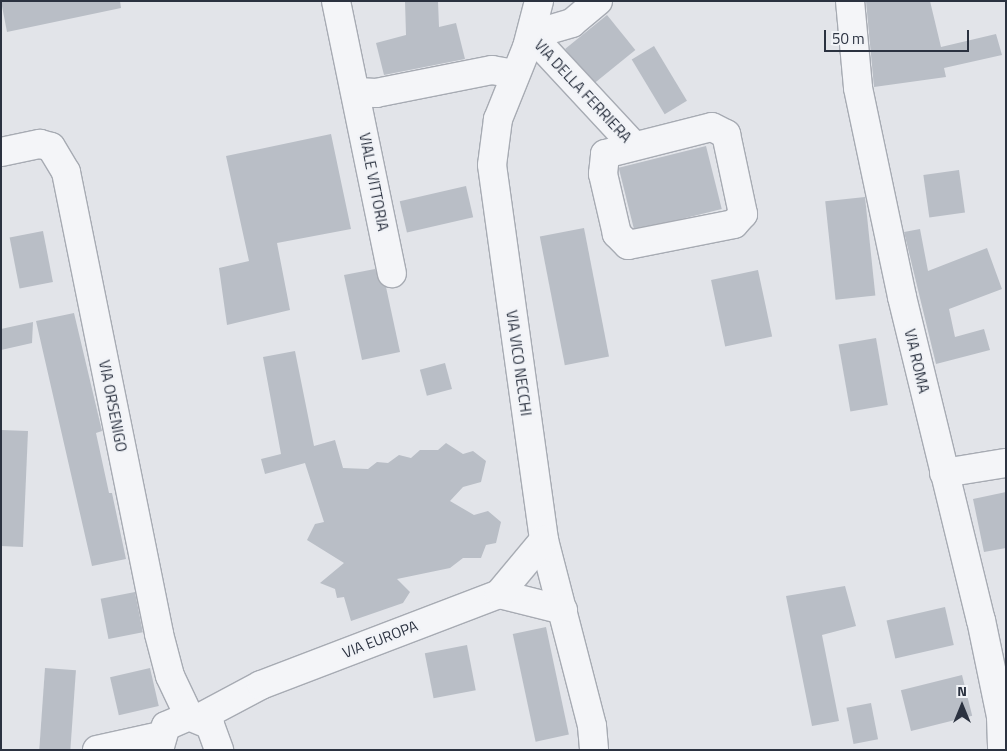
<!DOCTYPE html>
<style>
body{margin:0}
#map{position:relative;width:1007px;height:751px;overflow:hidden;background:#e2e4e9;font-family:"Titillium Web",sans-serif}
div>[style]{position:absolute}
.building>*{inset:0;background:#b9bec6;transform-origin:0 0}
.roads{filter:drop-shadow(1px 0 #a7abb3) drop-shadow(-1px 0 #a7abb3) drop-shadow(0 1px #a7abb3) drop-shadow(0 -1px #a7abb3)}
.minor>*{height:28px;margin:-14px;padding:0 14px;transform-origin:14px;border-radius:14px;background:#f4f5f8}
span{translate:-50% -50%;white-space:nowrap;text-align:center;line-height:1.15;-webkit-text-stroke:4.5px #f1f3f7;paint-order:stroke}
.street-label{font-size:15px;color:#2b3240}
.frame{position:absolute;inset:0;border:2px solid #2b3240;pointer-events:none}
.north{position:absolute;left:937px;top:681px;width:50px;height:50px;-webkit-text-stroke:4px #f1f3f7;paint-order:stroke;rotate:0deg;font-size:14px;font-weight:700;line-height:20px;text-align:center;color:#2b3240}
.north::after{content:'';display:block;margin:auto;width:18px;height:22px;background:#2b3240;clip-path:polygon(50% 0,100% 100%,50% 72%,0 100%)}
.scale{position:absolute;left:824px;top:30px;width:145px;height:22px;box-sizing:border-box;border:2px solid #2b3240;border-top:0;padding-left:6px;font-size:15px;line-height:18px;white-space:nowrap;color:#2b3240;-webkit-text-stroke:4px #f1f3f7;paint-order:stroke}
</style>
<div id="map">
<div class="building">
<i style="clip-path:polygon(1px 1px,120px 1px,121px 8px,7px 32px)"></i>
<i style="clip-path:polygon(405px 1px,438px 1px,439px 27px,456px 23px,465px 59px,384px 75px,376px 43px,406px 35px)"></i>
<i style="clip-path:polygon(866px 1px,930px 1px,941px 47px,996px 34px,1002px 55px,944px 68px,946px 77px,874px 87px)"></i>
<i style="left:607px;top:15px;width:45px;height:54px;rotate:51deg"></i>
<i style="left:654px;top:46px;width:64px;height:26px;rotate:59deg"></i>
<i style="clip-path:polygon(331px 134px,351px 229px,277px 243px,290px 310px,227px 325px,219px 268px,249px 261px,226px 156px)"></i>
<i style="left:706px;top:146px;width:65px;height:90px;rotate:76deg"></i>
<i style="left:959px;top:170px;width:43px;height:36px;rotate:82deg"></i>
<i style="left:466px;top:186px;width:32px;height:68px;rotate:77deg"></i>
<i style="left:865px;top:197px;width:99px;height:40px;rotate:84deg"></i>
<i style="left:584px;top:228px;width:131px;height:45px;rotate:79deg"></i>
<i style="clip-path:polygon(920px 229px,928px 271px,987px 248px,1002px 289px,949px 309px,955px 337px,984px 329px,990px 350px,936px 364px,904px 232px)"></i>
<i style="left:43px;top:231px;width:52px;height:34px;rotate:79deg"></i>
<i style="clip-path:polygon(375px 269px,386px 287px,400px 352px,362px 360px,344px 275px)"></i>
<i style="left:758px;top:270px;width:68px;height:48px;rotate:78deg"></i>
<i style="clip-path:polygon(74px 313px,102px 431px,96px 433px,109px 493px,112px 493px,126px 559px,92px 566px,36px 321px)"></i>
<i style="clip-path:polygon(33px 322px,32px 343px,1px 350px,1px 329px)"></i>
<i style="left:876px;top:338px;width:68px;height:38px;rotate:80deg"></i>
<i style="clip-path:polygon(295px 351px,314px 446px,335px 440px,343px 468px,368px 469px,377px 462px,388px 463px,399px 455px,411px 458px,420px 450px,438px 450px,446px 443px,463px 454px,473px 451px,486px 461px,481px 482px,463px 487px,450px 501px,474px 515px,488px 511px,501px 522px,496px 543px,486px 545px,481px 558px,463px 558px,450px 568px,397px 579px,410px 592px,403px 603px,351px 621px,344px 597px,337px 598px,335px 589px,320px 583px,344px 563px,307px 540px,315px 524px,324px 522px,305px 463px,265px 474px,261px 459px,281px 454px,263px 357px)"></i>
<i style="left:445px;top:363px;width:27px;height:26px;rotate:75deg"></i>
<i style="clip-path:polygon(1px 430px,28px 431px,23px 547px,1px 546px)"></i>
<i style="clip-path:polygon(1006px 492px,1006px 548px,984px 552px,973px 499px)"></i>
<i style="clip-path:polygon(845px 586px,856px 626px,822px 635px,839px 721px,812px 726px,786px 596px)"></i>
<i style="left:135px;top:592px;width:41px;height:35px;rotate:79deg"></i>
<i style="left:945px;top:607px;width:39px;height:60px;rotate:77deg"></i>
<i style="left:546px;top:627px;width:110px;height:34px;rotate:78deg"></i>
<i style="left:467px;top:645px;width:46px;height:43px;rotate:79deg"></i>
<i style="left:45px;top:668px;width:31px;height:82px;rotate:4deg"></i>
<i style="left:150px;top:668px;width:39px;height:41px;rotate:77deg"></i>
<i style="left:962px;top:675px;width:42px;height:63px;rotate:76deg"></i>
<i style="left:871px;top:703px;width:37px;height:25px;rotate:79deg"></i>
</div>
<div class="roads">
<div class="minor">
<i style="left:336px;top:1px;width:278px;rotate:78.4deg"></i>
<i style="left:539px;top:1px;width:48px;rotate:104.6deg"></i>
<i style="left:527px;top:47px;width:78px;rotate:111.9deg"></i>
<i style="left:498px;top:119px;width:46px;rotate:97.4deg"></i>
<i style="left:492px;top:165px;width:379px;rotate:82.1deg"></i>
<i style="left:544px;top:540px;width:192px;rotate:75.5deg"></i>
<i style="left:592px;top:726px;width:24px;rotate:85deg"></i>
<i style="left:598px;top:1px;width:34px;rotate:140deg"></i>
<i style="left:572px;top:23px;width:43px;rotate:163.7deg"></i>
<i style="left:531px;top:35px;width:151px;rotate:47.1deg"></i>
<i style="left:850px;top:1px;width:87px;rotate:84.7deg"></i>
<i style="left:858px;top:88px;width:214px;rotate:78.1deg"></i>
<i style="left:902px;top:297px;width:333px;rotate:76.3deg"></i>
<i style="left:981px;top:620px;width:99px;rotate:78.3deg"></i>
<i style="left:1001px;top:717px;width:33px;rotate:88deg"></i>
<i style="left:357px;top:92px;width:19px;rotate:3deg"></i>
<i style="left:376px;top:93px;width:118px;rotate:-11.2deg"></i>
<i style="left:492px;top:70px;width:23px;rotate:10deg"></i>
<i style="left:712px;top:127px;width:16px;rotate:27deg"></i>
<i style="left:726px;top:134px;width:82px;rotate:78deg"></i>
<i style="left:743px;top:214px;width:13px;rotate:132deg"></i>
<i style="left:734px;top:224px;width:108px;rotate:168.8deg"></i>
<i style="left:628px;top:245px;width:16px;rotate:-135deg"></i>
<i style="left:617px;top:234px;width:62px;rotate:-103.1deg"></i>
<i style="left:603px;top:174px;width:20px;rotate:-84deg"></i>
<i style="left:605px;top:154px;width:110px;rotate:-14.2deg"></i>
<i style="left:1px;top:152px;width:40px;rotate:-12deg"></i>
<i style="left:40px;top:144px;width:11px;rotate:15deg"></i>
<i style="left:51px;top:147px;width:29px;rotate:59deg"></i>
<i style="left:66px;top:172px;width:471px;rotate:78.6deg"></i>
<i style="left:159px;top:634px;width:43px;rotate:75.3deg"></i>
<i style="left:170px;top:676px;width:44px;rotate:64.6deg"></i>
<i style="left:944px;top:473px;width:63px;rotate:-9.2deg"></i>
<i style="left:499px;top:594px;width:66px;rotate:14deg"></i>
<i style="left:199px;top:718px;width:70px;rotate:-28deg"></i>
<i style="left:261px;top:685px;width:255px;rotate:-20.9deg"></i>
<i style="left:499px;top:594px;width:70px;rotate:-50.2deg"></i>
<i style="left:97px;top:750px;width:65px;rotate:-12.5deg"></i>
<i style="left:159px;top:750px;width:25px;rotate:-74deg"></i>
<i style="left:166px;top:726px;width:25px;rotate:-23deg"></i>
<i style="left:189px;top:716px;width:23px;rotate:23deg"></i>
<i style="left:210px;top:725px;width:27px;rotate:70deg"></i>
</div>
</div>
<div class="street-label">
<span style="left:583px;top:91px;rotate:47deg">VIA DELLA FERRIERA</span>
<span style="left:374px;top:182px;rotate:79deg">VIALE VITTORIA</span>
<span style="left:917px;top:361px;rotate:77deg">VIA ROMA</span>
<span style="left:519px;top:363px;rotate:82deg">VIA VICO NECCHI</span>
<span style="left:113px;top:406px;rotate:79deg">VIA ORSENIGO</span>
<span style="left:380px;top:639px;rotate:-21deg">VIA EUROPA</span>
</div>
<div class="frame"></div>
<div class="north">N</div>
<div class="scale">50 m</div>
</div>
